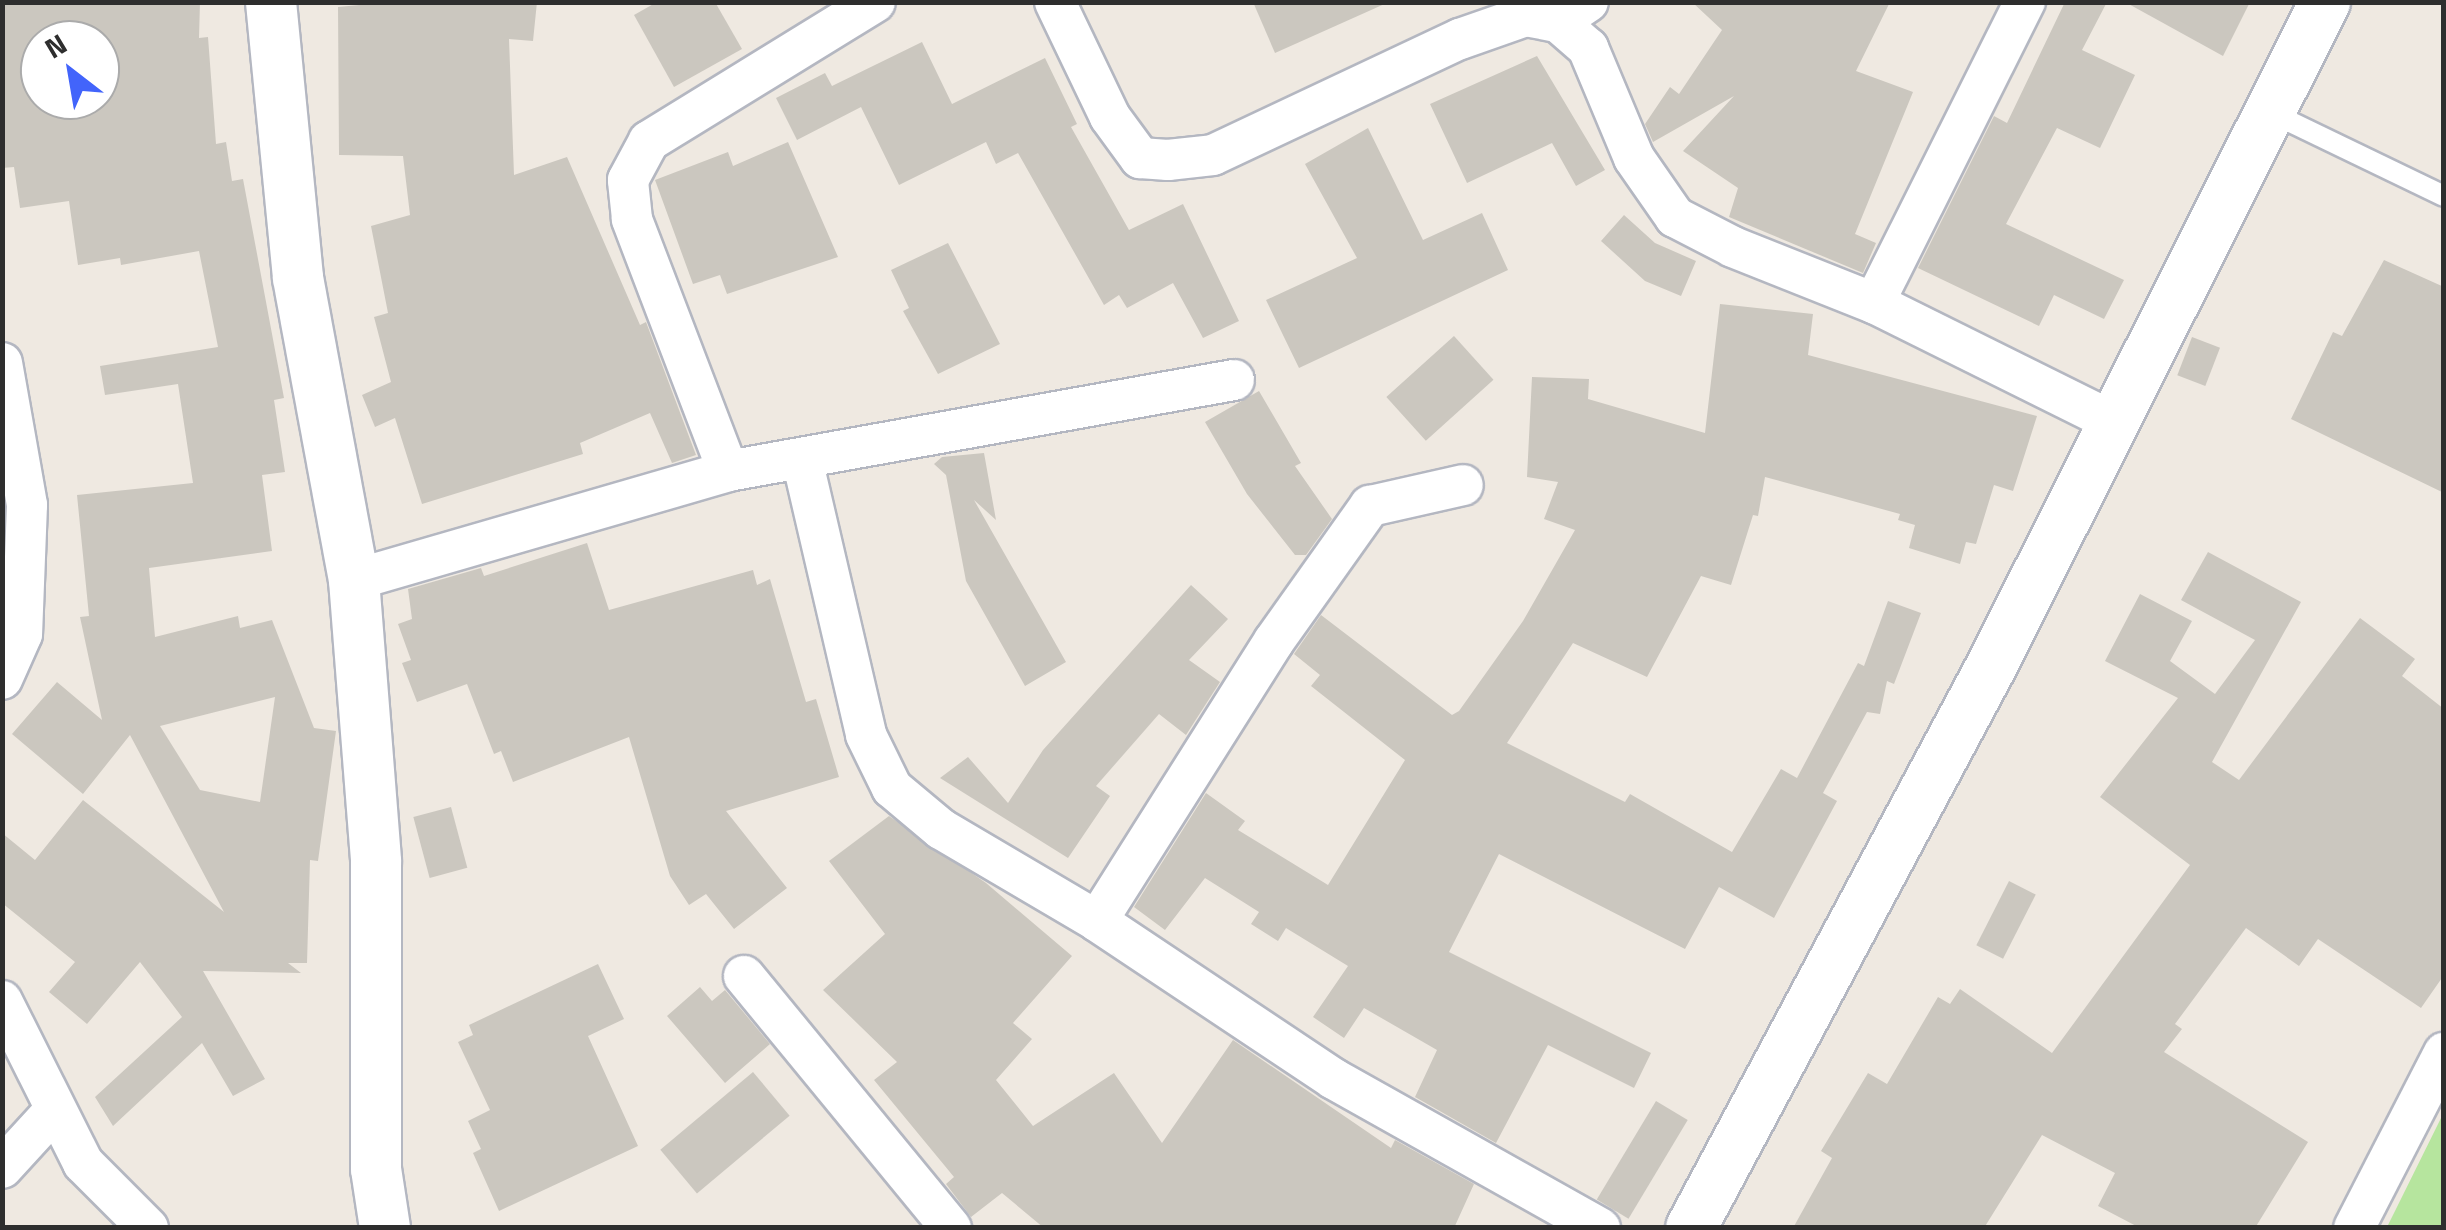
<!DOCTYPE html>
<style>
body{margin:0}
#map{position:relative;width:2446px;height:1230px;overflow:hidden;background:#efe9e1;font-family:"Titillium Web",sans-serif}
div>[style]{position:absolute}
.green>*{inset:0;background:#b6e59e}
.building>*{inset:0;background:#cbc7bf;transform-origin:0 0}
.roads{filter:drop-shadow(2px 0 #b4b7c1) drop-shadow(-2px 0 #b4b7c1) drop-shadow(0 2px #b4b7c1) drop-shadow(0 -2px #b4b7c1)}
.service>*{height:20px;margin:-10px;padding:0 10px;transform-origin:10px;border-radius:10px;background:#fff}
.minor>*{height:40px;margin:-20px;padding:0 20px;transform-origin:20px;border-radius:20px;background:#fff}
.tertiary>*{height:50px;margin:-25px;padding:0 25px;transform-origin:25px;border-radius:25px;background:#fff}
span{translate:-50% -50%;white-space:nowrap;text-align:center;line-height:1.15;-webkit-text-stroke:8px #fff;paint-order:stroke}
.frame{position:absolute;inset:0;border:5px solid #2e2e2e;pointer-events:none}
.north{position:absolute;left:20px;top:20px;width:100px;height:100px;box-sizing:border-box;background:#fff;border:2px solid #ababab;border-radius:50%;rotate:329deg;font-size:28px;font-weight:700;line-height:40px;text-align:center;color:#2e2e2e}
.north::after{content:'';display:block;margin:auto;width:35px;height:45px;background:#4264fb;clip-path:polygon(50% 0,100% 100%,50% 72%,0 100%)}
</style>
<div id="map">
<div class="green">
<i style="clip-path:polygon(2443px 1114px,2443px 1227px,2387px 1227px,2395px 1211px)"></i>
</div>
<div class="building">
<i style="clip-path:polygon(evenodd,2px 2px,200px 2px,199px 38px,208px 37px,216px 144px,226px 142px,232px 181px,243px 179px,284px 398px,274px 400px,285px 472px,262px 475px,272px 551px,149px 568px,155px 637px,238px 616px,240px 628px,272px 620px,314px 728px,336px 731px,318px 861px,310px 860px,307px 963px,288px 963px,301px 973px,203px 971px,265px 1079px,233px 1096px,202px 1043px,113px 1126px,95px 1097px,182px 1017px,140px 962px,87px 1024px,49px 992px,75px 962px,2px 903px,2px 833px,35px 860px,83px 800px,224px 912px,130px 735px,83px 794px,12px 734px,57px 682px,102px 720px,80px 617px,89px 616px,77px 495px,193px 483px,178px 384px,105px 395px,100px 366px,218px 347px,199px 251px,121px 265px,120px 258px,78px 265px,69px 201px,20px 208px,14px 167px,2px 168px,2px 2px,40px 40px,100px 40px,100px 100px,40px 100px,40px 40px,2px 2px,275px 697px,260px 802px,200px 790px,160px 726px,275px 697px)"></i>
<i style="clip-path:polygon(391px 2px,537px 2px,533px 41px,509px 39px,514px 175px,567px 157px,640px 325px,646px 322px,696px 455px,672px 463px,650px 413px,580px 443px,583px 454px,422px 504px,395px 418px,375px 427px,362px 395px,391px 382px,374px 317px,388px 313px,371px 226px,410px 215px,403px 156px,339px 155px,338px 7px)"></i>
<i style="clip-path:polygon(657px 2px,715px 2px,742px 49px,674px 87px,634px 15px)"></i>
<i style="clip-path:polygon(1253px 2px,1389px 2px,1275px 53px)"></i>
<i style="clip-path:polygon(1692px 2px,1890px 2px,1856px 71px,1913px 92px,1855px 234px,1876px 243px,1863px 273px,1729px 217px,1738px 188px,1683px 151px,1734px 96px,1653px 142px,1645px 124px,1670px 87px,1679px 94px,1722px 30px)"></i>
<i style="clip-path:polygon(2065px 2px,2107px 2px,2082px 50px,2135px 75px,2100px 148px,2057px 128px,2006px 224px,2124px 280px,2104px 319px,2054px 295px,2039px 326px,1918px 268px,1994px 116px,2007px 123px)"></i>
<i style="clip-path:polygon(2125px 2px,2250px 2px,2223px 56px)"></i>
<i style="clip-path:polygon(922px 42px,952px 104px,1045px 58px,1077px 124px,1071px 127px,1129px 230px,1183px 204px,1239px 321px,1203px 338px,1173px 283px,1127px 308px,1119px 295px,1104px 305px,1018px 153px,996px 164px,986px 142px,899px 185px,861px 107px,797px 140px,776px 98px,825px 73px,832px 86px)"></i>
<i style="clip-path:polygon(1537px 56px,1605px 170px,1576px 186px,1552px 143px,1467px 183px,1430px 104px)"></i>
<i style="clip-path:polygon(1368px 128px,1423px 240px,1482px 213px,1508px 270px,1299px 368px,1266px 300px,1357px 258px,1305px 164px)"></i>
<i style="clip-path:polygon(788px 142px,838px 257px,727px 294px,720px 275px,693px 284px,655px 180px,728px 152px,733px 166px)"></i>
<i style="clip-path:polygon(1624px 215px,1655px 243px,1696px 261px,1681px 296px,1645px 281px,1601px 241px)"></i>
<i style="clip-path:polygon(948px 243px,1000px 344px,938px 374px,903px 311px,909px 308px,891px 270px)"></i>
<i style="clip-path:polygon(2384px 260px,2444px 287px,2444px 493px,2291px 419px,2333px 332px,2342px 336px)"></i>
<i style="clip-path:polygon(1720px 304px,1813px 314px,1808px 355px,2037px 416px,2013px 491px,1994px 485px,1976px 544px,1966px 542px,1960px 564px,1909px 548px,1915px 525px,1898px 520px,1900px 514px,1765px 477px,1758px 516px,1753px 515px,1731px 585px,1701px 576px,1647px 677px,1573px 643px,1507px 743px,1625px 802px,1630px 794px,1732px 852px,1781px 769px,1797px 778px,1858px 663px,1864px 666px,1888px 601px,1921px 613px,1894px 684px,1887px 681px,1880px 714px,1867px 712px,1823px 793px,1837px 801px,1774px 918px,1719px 887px,1685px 949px,1499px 854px,1449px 952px,1651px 1053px,1634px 1088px,1548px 1045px,1496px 1143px,1415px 1097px,1437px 1050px,1364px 1008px,1344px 1038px,1313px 1017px,1348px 966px,1286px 928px,1278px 941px,1251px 924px,1259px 912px,1205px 878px,1165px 930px,1134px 907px,1206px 793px,1245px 821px,1238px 830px,1328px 885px,1405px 760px,1311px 686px,1320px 675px,1294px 654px,1321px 615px,1452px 715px,1459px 711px,1523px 621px,1575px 530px,1544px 519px,1558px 482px,1527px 477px,1532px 377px,1589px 379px,1588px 399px,1705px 433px)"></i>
<i style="left:1454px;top:336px;width:59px;height:91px;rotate:48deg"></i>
<i style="left:2192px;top:337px;width:30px;height:41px;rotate:21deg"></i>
<i style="clip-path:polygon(1259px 391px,1301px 463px,1295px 466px,1332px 519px,1306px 555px,1295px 555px,1247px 494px,1205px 422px)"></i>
<i style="clip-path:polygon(984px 453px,996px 520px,974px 500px,1066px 662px,1025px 686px,966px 581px,946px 475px,934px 464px,942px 457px)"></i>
<i style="clip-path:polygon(587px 543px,609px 610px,753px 570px,757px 585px,770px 579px,806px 702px,816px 699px,839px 777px,726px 811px,787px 888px,734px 929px,706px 894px,689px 905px,670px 876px,629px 737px,513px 782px,501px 751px,494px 754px,467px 684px,417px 702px,402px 663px,411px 660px,398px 624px,412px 619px,408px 589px,481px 568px,484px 576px)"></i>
<i style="clip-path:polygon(2208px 552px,2301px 602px,2212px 762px,2239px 780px,2360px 618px,2415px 659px,2402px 676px,2444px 709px,2444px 975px,2421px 1008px,2318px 939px,2299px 966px,2246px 928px,2175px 1024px,2182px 1029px,2164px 1052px,2308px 1142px,2255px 1228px,2140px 1228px,2098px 1206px,2115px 1173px,2042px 1135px,1984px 1228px,1793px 1228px,1832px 1158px,1821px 1151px,1868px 1073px,1887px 1084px,1938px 997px,1950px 1004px,1960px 989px,2052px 1053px,2190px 865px,2100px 797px,2178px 698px,2105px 661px,2140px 594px,2192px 621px,2170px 661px,2215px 694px,2255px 640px,2181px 600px)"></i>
<i style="clip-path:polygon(1191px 585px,1228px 619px,1189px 660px,1220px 682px,1186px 735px,1159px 714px,1096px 786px,1110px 796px,1068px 858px,940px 778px,968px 757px,1008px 803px,1043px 750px)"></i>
<i style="left:451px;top:807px;width:63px;height:39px;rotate:75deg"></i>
<i style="clip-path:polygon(889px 816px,986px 883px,1072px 956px,1013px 1023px,1032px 1039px,996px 1080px,1033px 1126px,1114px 1073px,1162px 1143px,1233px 1040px,1391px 1148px,1395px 1140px,1474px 1184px,1454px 1228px,1044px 1228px,1002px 1193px,971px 1217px,946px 1184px,954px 1177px,874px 1080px,897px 1062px,823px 990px,885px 934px,829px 861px)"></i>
<i style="left:2009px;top:881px;width:30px;height:72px;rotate:27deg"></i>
<i style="clip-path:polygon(598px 964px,624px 1019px,588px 1036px,638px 1146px,499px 1211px,473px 1153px,481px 1149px,468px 1121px,490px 1110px,458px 1042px,473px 1035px,469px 1025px)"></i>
<i style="clip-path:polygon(700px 987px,712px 1001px,725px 990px,770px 1044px,725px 1083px,667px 1016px)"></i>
<i style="left:753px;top:1072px;width:57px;height:121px;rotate:50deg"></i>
<i style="left:1656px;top:1101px;width:37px;height:115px;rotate:31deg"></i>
</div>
<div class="roads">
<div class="service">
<i style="left:2270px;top:112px;width:193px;rotate:25.8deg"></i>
</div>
<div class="minor">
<i style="left:1055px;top:2px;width:127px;rotate:64.4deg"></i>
<i style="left:1110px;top:117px;width:51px;rotate:53.8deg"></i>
<i style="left:1140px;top:158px;width:28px;rotate:4deg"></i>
<i style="left:1168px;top:160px;width:45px;rotate:-6.3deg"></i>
<i style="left:1213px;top:155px;width:273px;rotate:-25.2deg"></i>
<i style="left:1460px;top:39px;width:70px;rotate:-19.2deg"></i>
<i style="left:1526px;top:16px;width:33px;rotate:11deg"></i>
<i style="left:1558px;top:22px;width:40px;rotate:41deg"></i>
<i style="left:1588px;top:48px;width:119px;rotate:67.3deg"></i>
<i style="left:1634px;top:158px;width:72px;rotate:55.2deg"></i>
<i style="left:1675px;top:217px;width:65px;rotate:27.3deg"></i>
<i style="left:1733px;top:247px;width:152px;rotate:21.7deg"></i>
<i style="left:1874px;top:303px;width:263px;rotate:26.4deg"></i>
<i style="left:1558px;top:22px;width:36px;rotate:-34deg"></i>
<i style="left:1874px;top:303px;width:337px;rotate:-63.4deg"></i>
<i style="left:2px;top:363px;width:144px;rotate:80deg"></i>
<i style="left:27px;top:505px;width:129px;rotate:92.2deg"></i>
<i style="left:22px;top:634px;width:49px;rotate:114deg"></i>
<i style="left:802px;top:459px;width:283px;rotate:76.9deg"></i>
<i style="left:866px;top:735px;width:59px;rotate:63.9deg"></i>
<i style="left:892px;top:788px;width:64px;rotate:39.9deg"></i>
<i style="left:941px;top:829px;width:181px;rotate:30.5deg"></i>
<i style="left:1097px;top:921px;width:285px;rotate:33.7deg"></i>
<i style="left:1334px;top:1079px;width:305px;rotate:29.3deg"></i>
<i style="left:728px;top:471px;width:270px;rotate:-110.9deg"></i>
<i style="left:632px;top:219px;width:39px;rotate:-96deg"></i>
<i style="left:628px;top:180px;width:44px;rotate:-61.7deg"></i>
<i style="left:649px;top:141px;width:265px;rotate:-31.6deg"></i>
<i style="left:354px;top:580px;width:390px;rotate:-16.2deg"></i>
<i style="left:728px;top:471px;width:514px;rotate:-10.2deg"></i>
<i style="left:1097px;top:921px;width:331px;rotate:-57.7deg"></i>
<i style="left:1274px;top:641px;width:166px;rotate:-54.6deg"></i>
<i style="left:1370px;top:506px;width:95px;rotate:-12.7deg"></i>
<i style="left:744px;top:976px;width:326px;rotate:50.6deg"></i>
<i style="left:2px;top:1001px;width:181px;rotate:63.4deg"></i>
<i style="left:83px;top:1163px;width:92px;rotate:45deg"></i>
<i style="left:2px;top:1168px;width:77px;rotate:-47.6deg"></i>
<i style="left:2354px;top:1228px;width:197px;rotate:-62.8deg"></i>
</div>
<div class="tertiary">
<i style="left:271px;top:2px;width:277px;rotate:84.4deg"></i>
<i style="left:298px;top:278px;width:307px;rotate:79.5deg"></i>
<i style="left:354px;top:580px;width:283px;rotate:85.5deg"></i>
<i style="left:376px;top:862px;width:307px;rotate:90deg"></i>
<i style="left:376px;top:1169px;width:60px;rotate:81.3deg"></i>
<i style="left:1691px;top:1228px;width:641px;rotate:-61.87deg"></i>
<i style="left:1993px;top:663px;width:740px;rotate:-63.33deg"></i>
</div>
</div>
<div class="frame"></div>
<div class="north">N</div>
</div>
